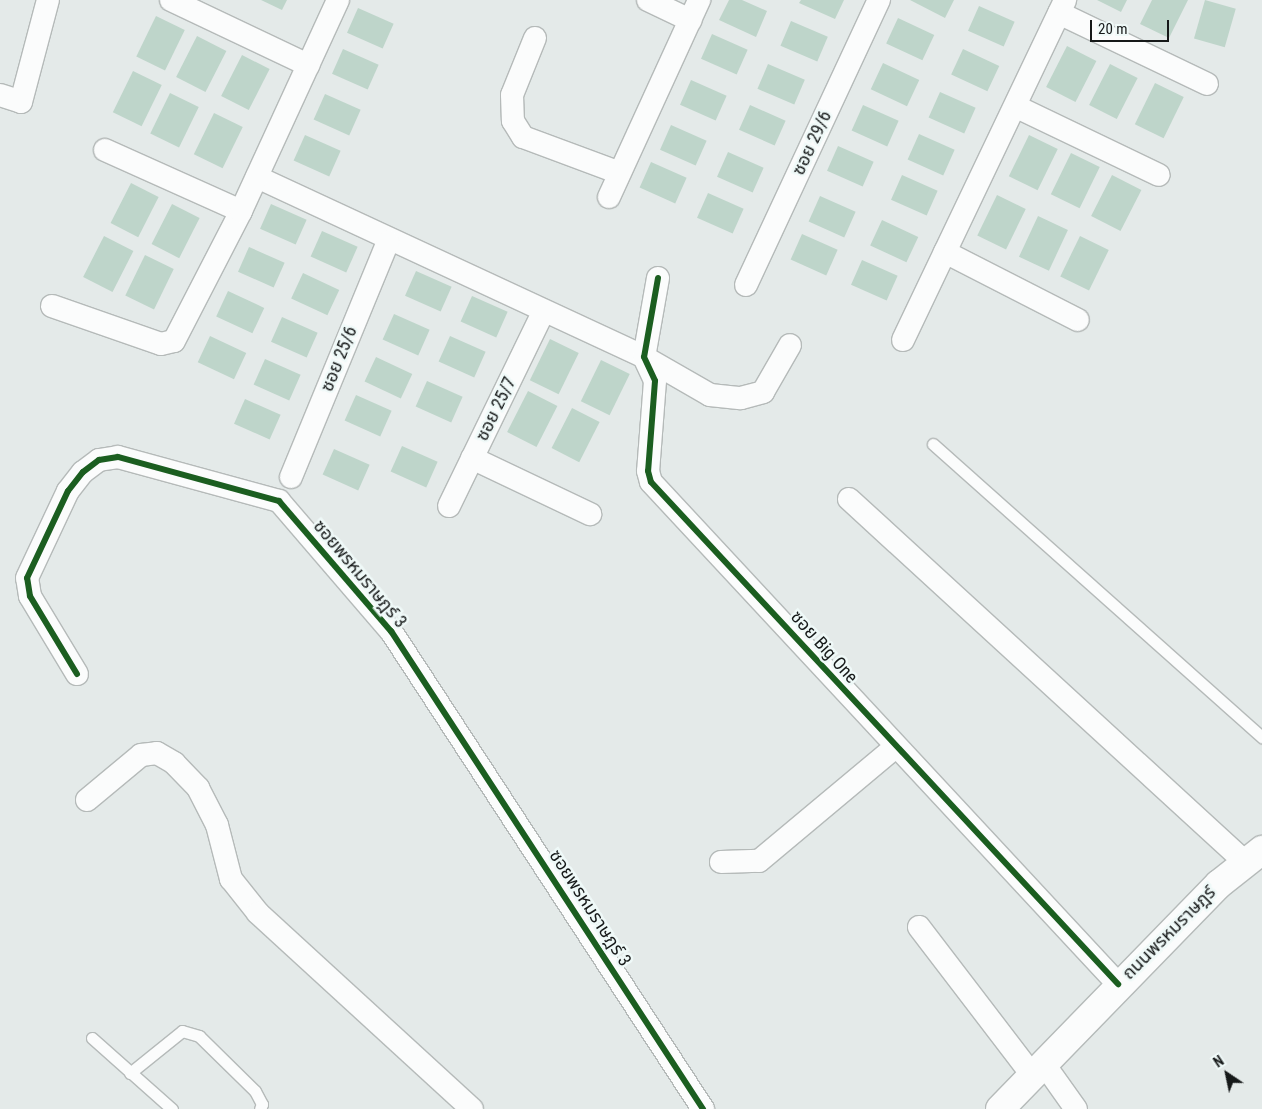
<!DOCTYPE html>
<meta charset="utf-8">
<style>
body{margin:0}
#map{position:relative;width:1262px;height:1109px;overflow:hidden;background:#e4eae9;font-family:"Roboto Condensed","Noto Sans Thai",sans-serif}
div>[style]{position:absolute}
.building>*{inset:0;background:#bed5ca;transform-origin:0 0}
.roads{filter:drop-shadow(1px 0 #b5bab9) drop-shadow(-1px 0 #b5bab9) drop-shadow(0 1px #b5bab9) drop-shadow(0 -1px #b5bab9)}
.service>*{height:11px;margin:-5.5px;padding:0 5.5px;transform-origin:5.5px;border-radius:5.5px;background:#fbfcfc}
.minor>*{height:22px;margin:-11px;padding:0 11px;transform-origin:11px;border-radius:11px;background:#fbfcfc}
.tertiary>*{height:28px;margin:-14px;padding:0 14px;transform-origin:14px;border-radius:14px;background:#fbfcfc}
.cycleway>*{height:6px;margin:-3px;padding:0 3px;transform-origin:3px;border-radius:3px;background:#1b5e20}
span{translate:-50% -50%;white-space:nowrap;text-align:center;line-height:1.15;-webkit-text-stroke:5px #eff9f8;paint-order:stroke}
.street-label{font-size:18px;color:#161919}
.north{position:absolute;left:1202px;top:1049px;width:50px;height:50px;-webkit-text-stroke:4px #eff9f8;paint-order:stroke;rotate:326deg;font-size:14px;font-weight:700;line-height:20px;text-align:center;color:#161919}
.north::after{content:'';display:block;margin:auto;width:18px;height:22px;background:#161919;clip-path:polygon(50% 0,100% 100%,50% 72%,0 100%)}
.scale{position:absolute;left:1090px;top:20px;width:79px;height:22px;box-sizing:border-box;border:2px solid #161919;border-top:0;padding-left:6px;font-size:15px;line-height:18px;white-space:nowrap;color:#161919;-webkit-text-stroke:4px #eff9f8;paint-order:stroke}
</style>
<div id="map">
<div class="building">
<i style="clip-path:polygon(261px 0,287px 0,282px 10px)"></i>
<i style="clip-path:polygon(729px 0,742px 0,767px 11px,756px 37px,719px 20px)"></i>
<i style="clip-path:polygon(801px 0,844px 0,835px 19px,799px 3px)"></i>
<i style="clip-path:polygon(910px 0,954px 0,945px 18px)"></i>
<i style="clip-path:polygon(1097px 0,1127px 0,1121px 12px)"></i>
<i style="clip-path:polygon(1152px 0,1188px 0,1169px 38px,1140px 24px)"></i>
<i style="left:1205px;top:0;width:32px;height:40px;rotate:16deg"></i>
<i style="left:979px;top:6px;width:39px;height:27px;rotate:24deg"></i>
<i style="left:358px;top:8px;width:39px;height:27px;rotate:24deg"></i>
<i style="left:156px;top:16px;width:32px;height:45px;rotate:26deg"></i>
<i style="left:898px;top:18px;width:40px;height:28px;rotate:25deg"></i>
<i style="left:791px;top:21px;width:40px;height:27px;rotate:23deg"></i>
<i style="left:712px;top:34px;width:39px;height:27px;rotate:24deg"></i>
<i style="left:197px;top:36px;width:33px;height:46px;rotate:27deg"></i>
<i style="left:1067px;top:46px;width:33px;height:46px;rotate:27deg"></i>
<i style="left:343px;top:49px;width:39px;height:27px;rotate:24deg"></i>
<i style="left:963px;top:49px;width:40px;height:28px;rotate:25deg"></i>
<i style="left:242px;top:55px;width:31px;height:46px;rotate:27deg"></i>
<i style="left:883px;top:63px;width:40px;height:29px;rotate:25deg"></i>
<i style="left:768px;top:64px;width:40px;height:27px;rotate:23deg"></i>
<i style="left:1110px;top:64px;width:31px;height:46px;rotate:27deg"></i>
<i style="left:133px;top:71px;width:32px;height:46px;rotate:26deg"></i>
<i style="left:691px;top:80px;width:39px;height:27px;rotate:24deg"></i>
<i style="left:1155px;top:83px;width:32px;height:46px;rotate:26deg"></i>
<i style="left:940px;top:92px;width:39px;height:28px;rotate:24deg"></i>
<i style="left:170px;top:93px;width:32px;height:45px;rotate:26deg"></i>
<i style="left:325px;top:94px;width:39px;height:28px;rotate:24deg"></i>
<i style="left:750px;top:105px;width:39px;height:27px;rotate:24deg"></i>
<i style="left:863px;top:105px;width:39px;height:28px;rotate:24deg"></i>
<i style="left:214px;top:113px;width:32px;height:46px;rotate:26deg"></i>
<i style="left:671px;top:125px;width:39px;height:27px;rotate:24deg"></i>
<i style="left:919px;top:134px;width:39px;height:28px;rotate:24deg"></i>
<i style="left:305px;top:135px;width:39px;height:28px;rotate:24deg"></i>
<i style="left:1029px;top:135px;width:32px;height:46px;rotate:26deg"></i>
<i style="left:838px;top:146px;width:39px;height:27px;rotate:24deg"></i>
<i style="left:728px;top:152px;width:39px;height:27px;rotate:24deg"></i>
<i style="left:1071px;top:153px;width:32px;height:46px;rotate:26deg"></i>
<i style="left:651px;top:162px;width:39px;height:28px;rotate:24deg"></i>
<i style="left:902px;top:175px;width:39px;height:27px;rotate:24deg"></i>
<i style="left:1112px;top:175px;width:33px;height:46px;rotate:27deg"></i>
<i style="left:131px;top:183px;width:31px;height:45px;rotate:27deg"></i>
<i style="left:708px;top:193px;width:39px;height:27px;rotate:24deg"></i>
<i style="left:997px;top:195px;width:32px;height:45px;rotate:26deg"></i>
<i style="left:820px;top:196px;width:39px;height:28px;rotate:24deg"></i>
<i style="left:172px;top:204px;width:31px;height:45px;rotate:27deg"></i>
<i style="left:271px;top:204px;width:39px;height:27px;rotate:24deg"></i>
<i style="left:1038px;top:216px;width:33px;height:45px;rotate:25deg"></i>
<i style="left:882px;top:220px;width:40px;height:28px;rotate:25deg"></i>
<i style="left:322px;top:231px;width:39px;height:28px;rotate:24deg"></i>
<i style="left:802px;top:234px;width:39px;height:28px;rotate:24deg"></i>
<i style="left:104px;top:236px;width:33px;height:46px;rotate:27deg"></i>
<i style="left:1080px;top:236px;width:32px;height:45px;rotate:26deg"></i>
<i style="left:249px;top:247px;width:39px;height:27px;rotate:24deg"></i>
<i style="left:145px;top:255px;width:32px;height:45px;rotate:26deg"></i>
<i style="left:862px;top:260px;width:39px;height:27px;rotate:24deg"></i>
<i style="left:416px;top:271px;width:39px;height:27px;rotate:24deg"></i>
<i style="left:303px;top:273px;width:40px;height:28px;rotate:25deg"></i>
<i style="left:228px;top:291px;width:40px;height:28px;rotate:25deg"></i>
<i style="left:472px;top:296px;width:39px;height:28px;rotate:24deg"></i>
<i style="left:394px;top:314px;width:39px;height:28px;rotate:24deg"></i>
<i style="left:282px;top:317px;width:39px;height:27px;rotate:24deg"></i>
<i style="left:210px;top:336px;width:40px;height:29px;rotate:25deg"></i>
<i style="left:450px;top:336px;width:39px;height:28px;rotate:24deg"></i>
<i style="left:550px;top:339px;width:32px;height:46px;rotate:26deg"></i>
<i style="left:376px;top:357px;width:40px;height:27px;rotate:25deg"></i>
<i style="left:265px;top:359px;width:39px;height:28px;rotate:24deg"></i>
<i style="left:601px;top:360px;width:32px;height:46px;rotate:26deg"></i>
<i style="left:427px;top:381px;width:39px;height:28px;rotate:24deg"></i>
<i style="left:528px;top:391px;width:33px;height:46px;rotate:27deg"></i>
<i style="left:356px;top:395px;width:39px;height:28px;rotate:24deg"></i>
<i style="left:245px;top:399px;width:39px;height:27px;rotate:24deg"></i>
<i style="left:572px;top:408px;width:31px;height:45px;rotate:27deg"></i>
<i style="left:402px;top:446px;width:39px;height:28px;rotate:24deg"></i>
<i style="left:334px;top:449px;width:39px;height:28px;rotate:24deg"></i>
</div>
<div class="roads">
<div class="service">
<i style="left:933px;top:444px;width:441px;rotate:41.7deg"></i>
<i style="left:92px;top:1038px;width:107px;rotate:41.6deg"></i>
<i style="left:130px;top:1073px;width:67px;rotate:-38.9deg"></i>
<i style="left:182px;top:1031px;width:18px;rotate:16deg"></i>
<i style="left:199px;top:1036px;width:78px;rotate:44.5deg"></i>
<i style="left:255px;top:1091px;width:15px;rotate:62deg"></i>
<i style="left:262px;top:1104px;width:5px;rotate:112deg"></i>
</div>
<div class="minor">
<i style="left:171px;top:0;width:152px;rotate:25.4deg"></i>
<i style="left:648px;top:0;width:47px;rotate:25.5deg"></i>
<i style="left:1059px;top:13px;width:164px;rotate:25.6deg"></i>
<i style="left:535px;top:38px;width:61px;rotate:112deg"></i>
<i style="left:512px;top:95px;width:26px;rotate:88deg"></i>
<i style="left:513px;top:121px;width:19px;rotate:58deg"></i>
<i style="left:523px;top:137px;width:103px;rotate:20.4deg"></i>
<i style="left:0;top:95px;width:22px;rotate:18deg"></i>
<i style="left:21px;top:102px;width:106px;rotate:-75.2deg"></i>
<i style="left:1017px;top:107px;width:157px;rotate:25.6deg"></i>
<i style="left:105px;top:150px;width:149px;rotate:24.2deg"></i>
<i style="left:257px;top:177px;width:427px;rotate:24.9deg"></i>
<i style="left:644px;top:357px;width:76px;rotate:29.9deg"></i>
<i style="left:710px;top:395px;width:31px;rotate:6deg"></i>
<i style="left:741px;top:398px;width:23px;rotate:-15deg"></i>
<i style="left:763px;top:392px;width:54px;rotate:-60.1deg"></i>
<i style="left:609px;top:197px;width:217px;rotate:-65.4deg"></i>
<i style="left:945px;top:252px;width:149px;rotate:27.1deg"></i>
<i style="left:658px;top:278px;width:80px;rotate:100deg"></i>
<i style="left:644px;top:357px;width:26px;rotate:65deg"></i>
<i style="left:655px;top:381px;width:90px;rotate:94.4deg"></i>
<i style="left:648px;top:471px;width:11px;rotate:75deg"></i>
<i style="left:651px;top:482px;width:686px;rotate:47.07deg"></i>
<i style="left:746px;top:285px;width:315px;rotate:-65deg"></i>
<i style="left:52px;top:306px;width:115px;rotate:19.2deg"></i>
<i style="left:161px;top:344px;width:13px;rotate:-13deg"></i>
<i style="left:174px;top:341px;width:146px;rotate:-62.7deg"></i>
<i style="left:241px;top:211px;width:232px;rotate:-65.3deg"></i>
<i style="left:903px;top:340px;width:377px;rotate:-64.5deg"></i>
<i style="left:472px;top:458px;width:131px;rotate:25.4deg"></i>
<i style="left:291px;top:477px;width:254px;rotate:-67.6deg"></i>
<i style="left:849px;top:499px;width:537px;rotate:42.51deg"></i>
<i style="left:449px;top:506px;width:216px;rotate:-64.1deg"></i>
<i style="left:77px;top:674px;width:91px;rotate:-121.1deg"></i>
<i style="left:30px;top:596px;width:18px;rotate:-99deg"></i>
<i style="left:27px;top:578px;width:96px;rotate:-64.8deg"></i>
<i style="left:68px;top:491px;width:24px;rotate:-52deg"></i>
<i style="left:83px;top:472px;width:20px;rotate:-37deg"></i>
<i style="left:99px;top:460px;width:19px;rotate:-9deg"></i>
<i style="left:118px;top:457px;width:167px;rotate:15.3deg"></i>
<i style="left:279px;top:501px;width:172px;rotate:49.3deg"></i>
<i style="left:391px;top:631px;width:571px;rotate:56.87deg"></i>
<i style="left:87px;top:800px;width:70px;rotate:-39.8deg"></i>
<i style="left:141px;top:755px;width:16px;rotate:-7deg"></i>
<i style="left:157px;top:753px;width:20px;rotate:30deg"></i>
<i style="left:174px;top:763px;width:35px;rotate:46deg"></i>
<i style="left:198px;top:788px;width:42px;rotate:62.8deg"></i>
<i style="left:217px;top:825px;width:56px;rotate:75.5deg"></i>
<i style="left:231px;top:879px;width:43px;rotate:51.5deg"></i>
<i style="left:258px;top:913px;width:290px;rotate:42.5deg"></i>
<i style="left:721px;top:862px;width:38px;rotate:-2deg"></i>
<i style="left:759px;top:861px;width:176px;rotate:-39.9deg"></i>
<i style="left:919px;top:927px;width:186px;rotate:52.6deg"></i>
<i style="left:1044px;top:1064px;width:55px;rotate:54.6deg"></i>
</div>
<div class="tertiary">
<i style="left:1000px;top:1109px;width:314px;rotate:-45.8deg"></i>
<i style="left:1219px;top:884px;width:55px;rotate:-38.3deg"></i>
</div>
</div>
<div class="cycleway">
<i style="left:658px;top:278px;width:80px;rotate:100deg"></i>
<i style="left:644px;top:357px;width:26px;rotate:65deg"></i>
<i style="left:655px;top:381px;width:90px;rotate:94.4deg"></i>
<i style="left:648px;top:471px;width:11px;rotate:75deg"></i>
<i style="left:651px;top:482px;width:686px;rotate:47.07deg"></i>
<i style="left:77px;top:674px;width:91px;rotate:-121.1deg"></i>
<i style="left:30px;top:596px;width:18px;rotate:-99deg"></i>
<i style="left:27px;top:578px;width:96px;rotate:-64.8deg"></i>
<i style="left:68px;top:491px;width:24px;rotate:-52deg"></i>
<i style="left:83px;top:472px;width:20px;rotate:-37deg"></i>
<i style="left:99px;top:460px;width:19px;rotate:-9deg"></i>
<i style="left:118px;top:457px;width:167px;rotate:15.3deg"></i>
<i style="left:279px;top:501px;width:172px;rotate:49.3deg"></i>
<i style="left:391px;top:631px;width:571px;rotate:56.87deg"></i>
</div>
<div class="street-label">
<span style="left:812px;top:143px;rotate:-65deg">ซอย 29/6</span>
<span style="left:339px;top:359px;rotate:-68deg">ซอย 25/6</span>
<span style="left:496px;top:409px;rotate:-64deg">ซอย 25/7</span>
<span style="left:360px;top:574px;rotate:50deg">ซอยพรหมราษฎร์ 3</span>
<span style="left:824px;top:647px;rotate:48deg">ซอย Big One</span>
<span style="left:590px;top:908px;rotate:57deg">ซอยพรหมราษฎร์ 3</span>
<span style="left:1169px;top:933px;rotate:-45deg">ถนนพรหมราษฎร์</span>
</div>
<div class="north">N</div>
<div class="scale">20 m</div>
</div>
